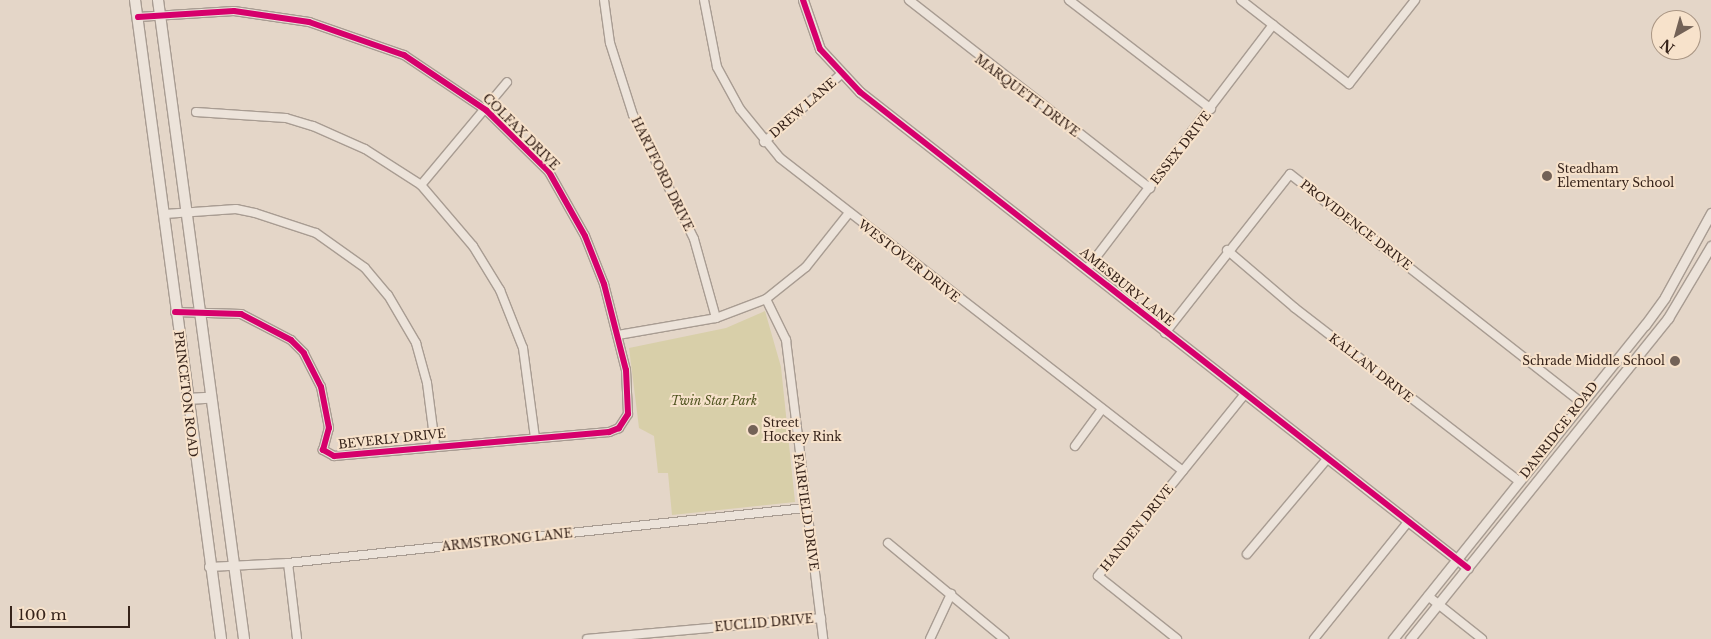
<!DOCTYPE html>
<style>
body{margin:0}
#map{position:relative;width:1711px;height:639px;overflow:hidden;background:#e4d6c8;font-family:"Libre Baskerville",serif}
div>[style]{position:absolute}
.green>*{inset:0;background:#d8cfa9}
.roads{filter:drop-shadow(1px 0 #a89c92) drop-shadow(-1px 0 #a89c92) drop-shadow(0 1px #a89c92) drop-shadow(0 -1px #a89c92)}
.minor>*{height:8px;margin:-4px;padding:0 4px;transform-origin:4px;border-radius:4px;background:#ece3da}
.tertiary>*{height:9px;margin:-4.5px;padding:0 4.5px;transform-origin:4.5px;border-radius:4.5px;background:#ece3da}
.secondary>*{height:10px;margin:-5px;padding:0 5px;transform-origin:5px;border-radius:5px;background:#ece3da}
.cycleway>*{height:6px;margin:-3px;padding:0 3px;transform-origin:3px;border-radius:3px;background:#d6006c}
.dots>*{width:14px;height:14px;translate:-50% -50%;box-sizing:border-box;border:2px solid #f7e2cb;border-radius:50%}
span{translate:-50% -50%;white-space:nowrap;text-align:center;line-height:1.15;-webkit-text-stroke:4px #f7e2cb;paint-order:stroke}
.street-label{font-size:12px;color:#36231a}
.poi-label{font-size:12px;color:#36231a}
.left{translate:0 -50%;text-align:left}
.right{translate:-100% -50%;text-align:right}
.park-label{font-size:12px;color:#505420;font-style:italic}
.north{position:absolute;left:1651px;top:10px;width:50px;height:50px;box-sizing:border-box;background:#f7e2cb;border:1px solid #aa9684;border-radius:50%;rotate:218deg;font-size:14px;font-weight:700;line-height:20px;text-align:center;color:#36231a}
.north::after{content:'';display:block;margin:auto;width:18px;height:22px;background:#736257;clip-path:polygon(50% 0,100% 100%,50% 72%,0 100%)}
.scale{position:absolute;left:10px;top:606px;width:120px;height:22px;box-sizing:border-box;border:2px solid #36231a;border-top:0;padding-left:6px;font-size:15px;line-height:18px;white-space:nowrap;color:#36231a;-webkit-text-stroke:4px #f7e2cb;paint-order:stroke}
</style>
<div id="map">
<div class="green">
<i style="clip-path:polygon(765px 311px,781px 367px,795px 502px,672px 515px,668px 473px,658px 473px,654px 436px,639px 428px,629px 348px,726px 328px)"></i>
</div>
<div class="roads">
<div class="minor">
<i style="left:604px;top:0;width:43px;rotate:82.1deg"></i>
<i style="left:610px;top:43px;width:76px;rotate:72.3deg"></i>
<i style="left:633px;top:115px;width:138px;rotate:63.8deg"></i>
<i style="left:694px;top:239px;width:82px;rotate:74.4deg"></i>
<i style="left:704px;top:0;width:68px;rotate:79deg"></i>
<i style="left:717px;top:67px;width:48px;rotate:61.3deg"></i>
<i style="left:740px;top:109px;width:63px;rotate:50.8deg"></i>
<i style="left:780px;top:158px;width:510px;rotate:37.84deg"></i>
<i style="left:909px;top:0;width:306px;rotate:38deg"></i>
<i style="left:1069px;top:0;width:179px;rotate:37.5deg"></i>
<i style="left:1241px;top:0;width:137px;rotate:37.9deg"></i>
<i style="left:1349px;top:84px;width:107px;rotate:-51.8deg"></i>
<i style="left:138px;top:17px;width:96px;rotate:-3.6deg"></i>
<i style="left:234px;top:11px;width:76px;rotate:8.3deg"></i>
<i style="left:309px;top:22px;width:101px;rotate:19.2deg"></i>
<i style="left:404px;top:55px;width:99px;rotate:33.9deg"></i>
<i style="left:486px;top:110px;width:88px;rotate:44.5deg"></i>
<i style="left:549px;top:172px;width:73px;rotate:60.6deg"></i>
<i style="left:585px;top:236px;width:52px;rotate:68.4deg"></i>
<i style="left:604px;top:284px;width:89px;rotate:75.7deg"></i>
<i style="left:626px;top:370px;width:44px;rotate:87.4deg"></i>
<i style="left:628px;top:414px;width:17px;rotate:123deg"></i>
<i style="left:619px;top:428px;width:11px;rotate:158deg"></i>
<i style="left:609px;top:432px;width:276px;rotate:175deg"></i>
<i style="left:334px;top:456px;width:13px;rotate:-151deg"></i>
<i style="left:323px;top:450px;width:23px;rotate:-75deg"></i>
<i style="left:329px;top:428px;width:42px;rotate:-101deg"></i>
<i style="left:321px;top:387px;width:38px;rotate:-117deg"></i>
<i style="left:304px;top:353px;width:18px;rotate:-135deg"></i>
<i style="left:291px;top:340px;width:56px;rotate:-152.5deg"></i>
<i style="left:241px;top:314px;width:66px;rotate:-178.3deg"></i>
<i style="left:196px;top:112px;width:90px;rotate:3.8deg"></i>
<i style="left:286px;top:118px;width:28px;rotate:17deg"></i>
<i style="left:313px;top:126px;width:57px;rotate:23.9deg"></i>
<i style="left:365px;top:149px;width:67px;rotate:32.7deg"></i>
<i style="left:421px;top:185px;width:80px;rotate:49.6deg"></i>
<i style="left:473px;top:246px;width:52px;rotate:58.5deg"></i>
<i style="left:500px;top:290px;width:62px;rotate:68.4deg"></i>
<i style="left:523px;top:348px;width:91px;rotate:82.4deg"></i>
<i style="left:764px;top:142px;width:103px;rotate:-41.4deg"></i>
<i style="left:421px;top:185px;width:134px;rotate:-50.1deg"></i>
<i style="left:165px;top:214px;width:71px;rotate:-4deg"></i>
<i style="left:236px;top:209px;width:19px;rotate:12deg"></i>
<i style="left:255px;top:213px;width:64px;rotate:18.2deg"></i>
<i style="left:316px;top:233px;width:60px;rotate:35.5deg"></i>
<i style="left:365px;top:268px;width:35px;rotate:50deg"></i>
<i style="left:388px;top:295px;width:56px;rotate:59.7deg"></i>
<i style="left:416px;top:343px;width:41px;rotate:74.6deg"></i>
<i style="left:427px;top:383px;width:63px;rotate:82.6deg"></i>
<i style="left:1227px;top:250px;width:89px;rotate:40.5deg"></i>
<i style="left:1295px;top:308px;width:283px;rotate:37.7deg"></i>
<i style="left:1087px;top:269px;width:307px;rotate:-52.7deg"></i>
<i style="left:766px;top:299px;width:46px;rotate:64deg"></i>
<i style="left:786px;top:340px;width:301px;rotate:82.9deg"></i>
<i style="left:1165px;top:333px;width:202px;rotate:-51.8deg"></i>
<i style="left:1290px;top:174px;width:370px;rotate:38.1deg"></i>
<i style="left:618px;top:335px;width:99px;rotate:-9.8deg"></i>
<i style="left:716px;top:318px;width:53px;rotate:-20.8deg"></i>
<i style="left:766px;top:299px;width:51px;rotate:-38.7deg"></i>
<i style="left:806px;top:267px;width:68px;rotate:-51.6deg"></i>
<i style="left:1075px;top:446px;width:46px;rotate:-53.9deg"></i>
<i style="left:888px;top:543px;width:151px;rotate:39.6deg"></i>
<i style="left:1247px;top:554px;width:124px;rotate:-49.9deg"></i>
<i style="left:288px;top:563px;width:77px;rotate:83.2deg"></i>
<i style="left:209px;top:567px;width:79px;rotate:-2.9deg"></i>
<i style="left:288px;top:563px;width:520px;rotate:-6.07deg"></i>
<i style="left:1428px;top:596px;width:69px;rotate:38.5deg"></i>
<i style="left:587px;top:639px;width:235px;rotate:-5.1deg"></i>
<i style="left:930px;top:639px;width:50px;rotate:-65deg"></i>
<i style="left:1177px;top:639px;width:101px;rotate:-141.4deg"></i>
<i style="left:1098px;top:576px;width:231px;rotate:-51.1deg"></i>
<i style="left:1314px;top:639px;width:151px;rotate:-51.2deg"></i>
</div>
<div class="tertiary">
<i style="left:803px;top:0;width:52px;rotate:70.9deg"></i>
<i style="left:820px;top:49px;width:59px;rotate:47.1deg"></i>
<i style="left:860px;top:92px;width:772px;rotate:38.06deg"></i>
<i style="left:1393px;top:639px;width:403px;rotate:-51.3deg"></i>
<i style="left:1645px;top:325px;width:34px;rotate:-54deg"></i>
<i style="left:1665px;top:297px;width:96px;rotate:-61.3deg"></i>
<i style="left:1410px;top:639px;width:412px;rotate:-51.2deg"></i>
<i style="left:1668px;top:318px;width:84px;rotate:-59.2deg"></i>
</div>
<div class="secondary">
<i style="left:135px;top:0;width:645px;rotate:82.33deg"></i>
<i style="left:158px;top:0;width:645px;rotate:82.33deg"></i>
<i style="left:187px;top:399px;width:22px;rotate:-3deg"></i>
</div>
</div>
<div class="cycleway">
<i style="left:803px;top:0;width:52px;rotate:70.9deg"></i>
<i style="left:820px;top:49px;width:59px;rotate:47.1deg"></i>
<i style="left:860px;top:92px;width:772px;rotate:38.06deg"></i>
<i style="left:138px;top:17px;width:96px;rotate:-3.6deg"></i>
<i style="left:234px;top:11px;width:76px;rotate:8.3deg"></i>
<i style="left:309px;top:22px;width:101px;rotate:19.2deg"></i>
<i style="left:404px;top:55px;width:99px;rotate:33.9deg"></i>
<i style="left:486px;top:110px;width:88px;rotate:44.5deg"></i>
<i style="left:549px;top:172px;width:73px;rotate:60.6deg"></i>
<i style="left:585px;top:236px;width:52px;rotate:68.4deg"></i>
<i style="left:604px;top:284px;width:89px;rotate:75.7deg"></i>
<i style="left:626px;top:370px;width:44px;rotate:87.4deg"></i>
<i style="left:628px;top:414px;width:17px;rotate:123deg"></i>
<i style="left:619px;top:428px;width:11px;rotate:158deg"></i>
<i style="left:609px;top:432px;width:276px;rotate:175deg"></i>
<i style="left:334px;top:456px;width:13px;rotate:-151deg"></i>
<i style="left:323px;top:450px;width:23px;rotate:-75deg"></i>
<i style="left:329px;top:428px;width:42px;rotate:-101deg"></i>
<i style="left:321px;top:387px;width:38px;rotate:-117deg"></i>
<i style="left:304px;top:353px;width:18px;rotate:-135deg"></i>
<i style="left:291px;top:340px;width:56px;rotate:-152.5deg"></i>
<i style="left:241px;top:314px;width:66px;rotate:-178.3deg"></i>
</div>
<div class="dots">
<i style="left:1547px;top:176px;background:#736257"></i>
<i style="left:1675px;top:361px;background:#736257"></i>
<i style="left:753px;top:430px;background:#736257"></i>
</div>
<div class="street-label">
<span style="left:1027px;top:96px;rotate:37deg">MARQUETT DRIVE</span>
<span style="left:803px;top:108px;rotate:-41deg">DREW LANE</span>
<span style="left:521px;top:132px;rotate:45deg">COLFAX DRIVE</span>
<span style="left:1181px;top:148px;rotate:-52deg">ESSEX DRIVE</span>
<span style="left:662px;top:174px;rotate:64deg">HARTFORD DRIVE</span>
<span style="left:1356px;top:225px;rotate:38deg">PROVIDENCE DRIVE</span>
<span style="left:909px;top:261px;rotate:38deg">WESTOVER DRIVE</span>
<span style="left:1127px;top:287px;rotate:39deg">AMESBURY LANE</span>
<span style="left:1371px;top:368px;rotate:38deg">KALLAN DRIVE</span>
<span style="left:186px;top:394px;rotate:83deg">PRINCETON ROAD</span>
<span style="left:1559px;top:430px;rotate:-52deg">DANRIDGE ROAD</span>
<span style="left:392px;top:439px;rotate:-6deg">BEVERLY DRIVE</span>
<span style="left:806px;top:512px;rotate:82deg">FAIRFIELD DRIVE</span>
<span style="left:1137px;top:528px;rotate:-51deg">HANDEN DRIVE</span>
<span style="left:507px;top:540px;rotate:-6deg">ARMSTRONG LANE</span>
<span style="left:764px;top:623px;rotate:-5deg">EUCLID DRIVE</span>
</div>
<div class="poi-label">
<span class="left" style="left:1557px;top:176px">Steadham<br>Elementary School</span>
<span class="right" style="left:1665px;top:361px">Schrade Middle School</span>
<span class="left" style="left:763px;top:430px">Street<br>Hockey Rink</span>
</div>
<div class="park-label">
<span style="left:714px;top:401px">Twin Star Park</span>
</div>
<div class="north">N</div>
<div class="scale">100 m</div>
</div>
